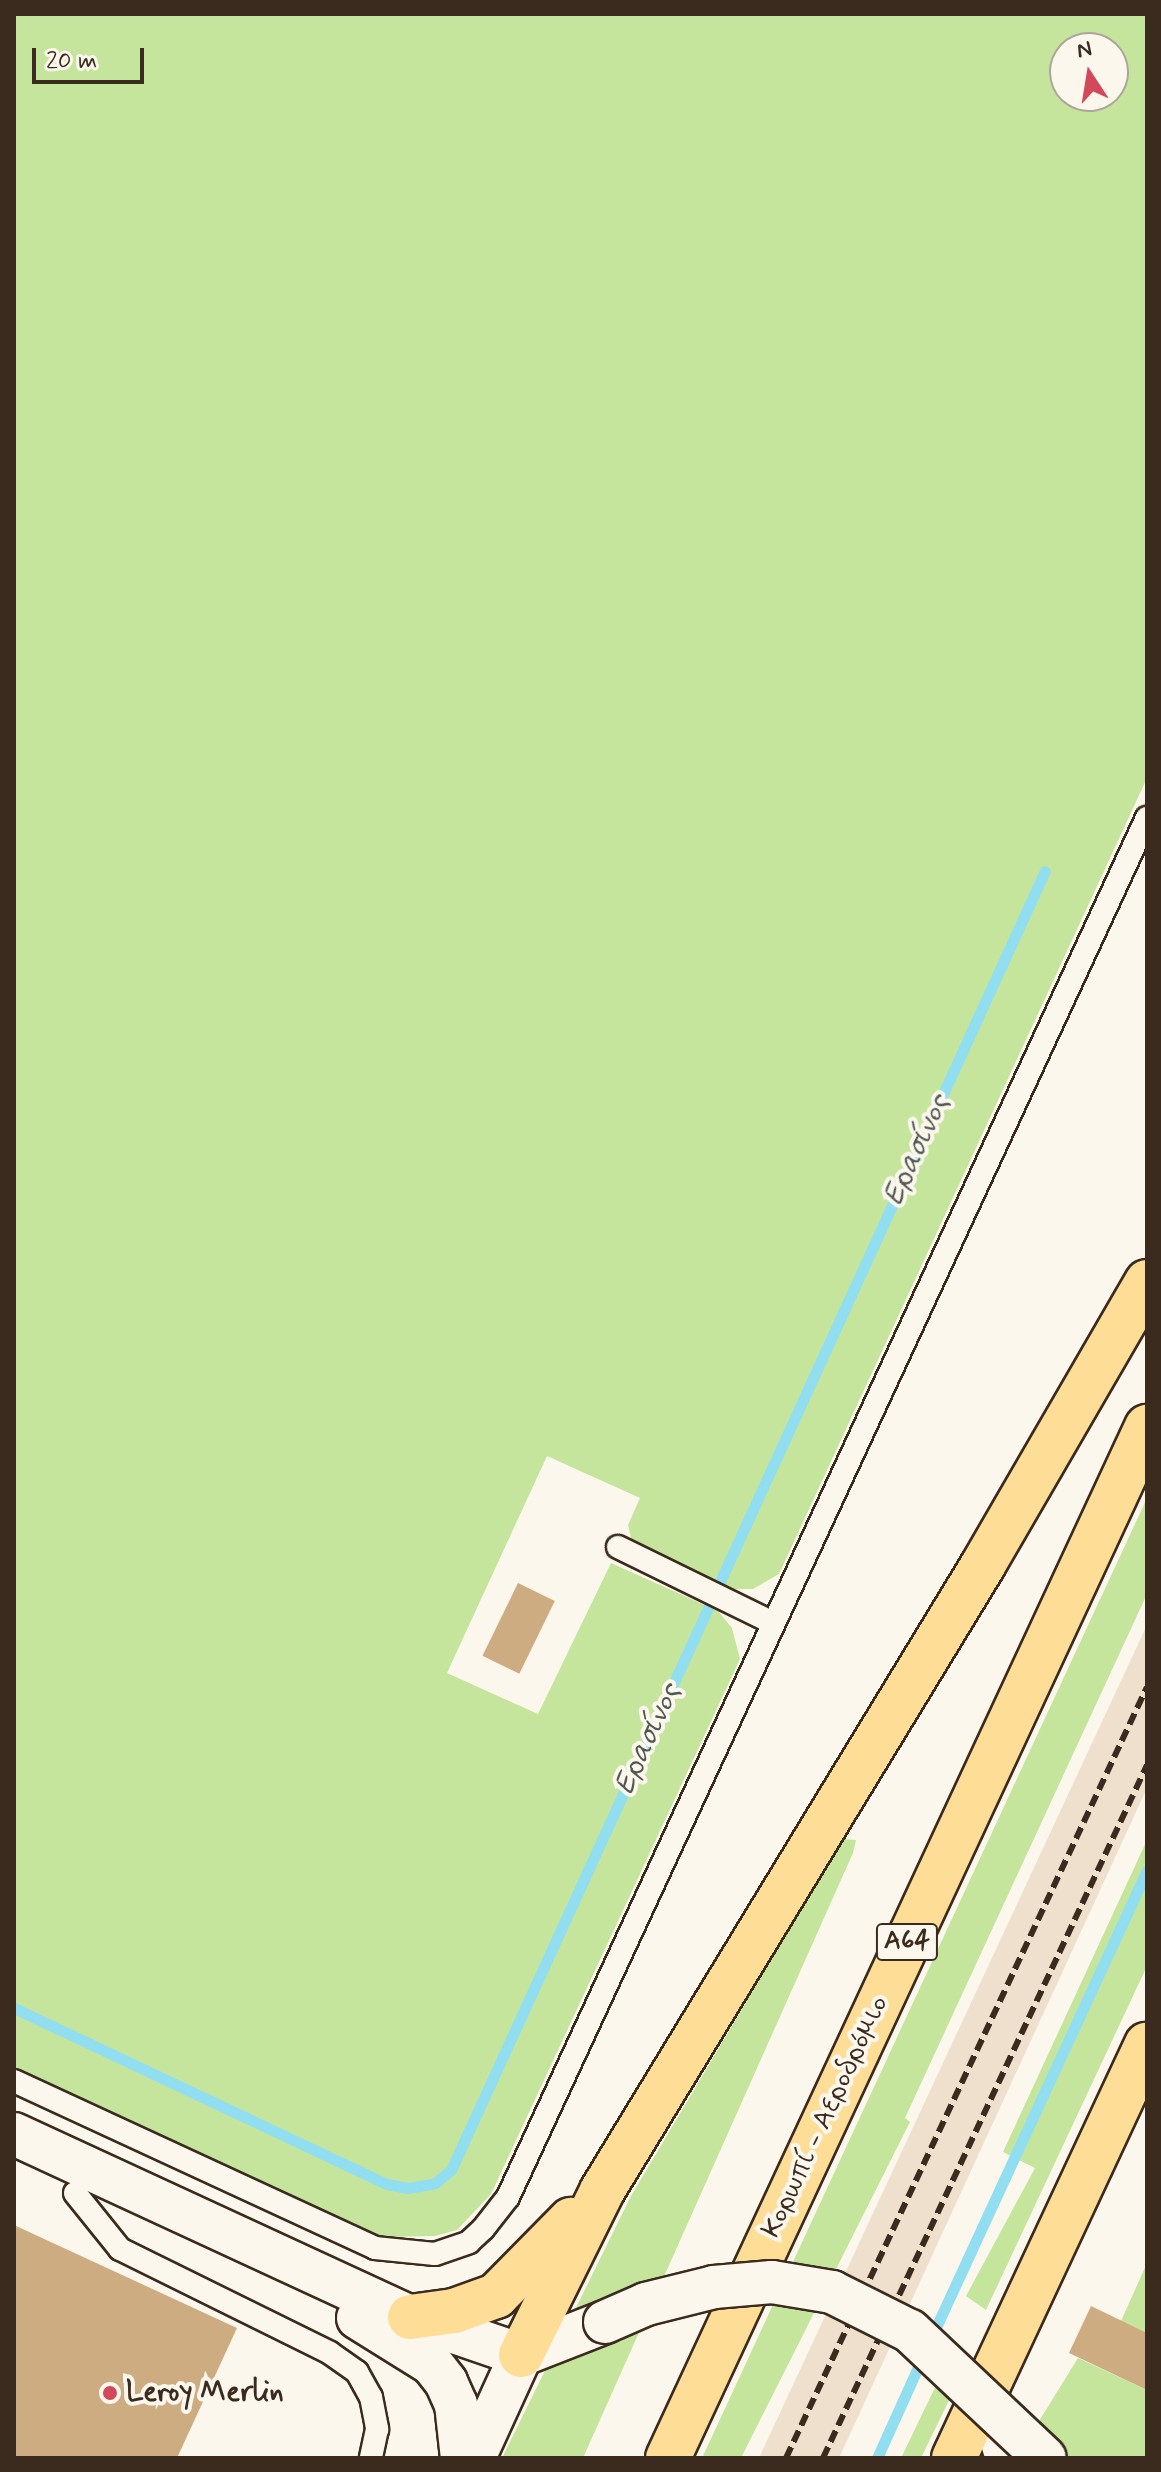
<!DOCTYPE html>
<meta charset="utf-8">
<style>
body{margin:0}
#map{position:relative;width:1161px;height:2472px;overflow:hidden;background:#fbf7ec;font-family:Mynerve,sans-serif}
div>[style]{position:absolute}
.built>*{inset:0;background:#eee0cc}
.green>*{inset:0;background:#c5e59d}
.stream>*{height:11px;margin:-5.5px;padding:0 5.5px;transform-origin:5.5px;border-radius:5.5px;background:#90deef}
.building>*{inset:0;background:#ceac81;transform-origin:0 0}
.roads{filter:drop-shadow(2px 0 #3b2a1e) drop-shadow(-2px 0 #3b2a1e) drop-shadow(0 2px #3b2a1e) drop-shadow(0 -2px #3b2a1e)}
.lane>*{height:22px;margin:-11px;padding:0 11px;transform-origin:11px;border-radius:11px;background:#fbf7ec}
.street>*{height:42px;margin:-21px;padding:0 21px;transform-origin:21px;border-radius:21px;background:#fbf7ec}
.highway>*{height:44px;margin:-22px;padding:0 22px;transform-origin:22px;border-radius:22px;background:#fedd96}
.rail>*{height:6px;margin-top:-3px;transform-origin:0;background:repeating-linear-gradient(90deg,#3b2a1e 0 12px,transparent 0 18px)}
.bridges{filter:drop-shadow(2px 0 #3b2a1e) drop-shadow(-2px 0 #3b2a1e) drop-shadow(0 2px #3b2a1e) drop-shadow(0 -2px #3b2a1e)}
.street-bridge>*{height:42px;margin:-21px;padding:0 21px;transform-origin:21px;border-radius:21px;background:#fbf7ec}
.dots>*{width:22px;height:22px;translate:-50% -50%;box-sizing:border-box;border:4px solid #fbf7ec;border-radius:50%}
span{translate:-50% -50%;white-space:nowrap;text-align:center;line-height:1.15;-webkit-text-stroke:8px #fbf7ec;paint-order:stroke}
.shield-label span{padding:2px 6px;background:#fbf7ec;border:2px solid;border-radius:6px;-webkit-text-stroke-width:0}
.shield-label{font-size:26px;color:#3b2a1e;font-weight:700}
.street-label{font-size:28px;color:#3b2a1e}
.poi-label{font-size:28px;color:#3b2a1e;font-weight:700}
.left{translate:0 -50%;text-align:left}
.water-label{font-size:30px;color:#505752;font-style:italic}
.frame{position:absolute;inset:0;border:16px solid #3b2a1e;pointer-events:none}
.north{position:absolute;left:1049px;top:32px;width:80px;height:80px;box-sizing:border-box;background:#fbf7ec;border:2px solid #aea59a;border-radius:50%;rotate:348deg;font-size:22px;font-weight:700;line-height:32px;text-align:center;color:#3b2a1e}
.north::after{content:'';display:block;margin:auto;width:28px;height:36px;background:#d1495b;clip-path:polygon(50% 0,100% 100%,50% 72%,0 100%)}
.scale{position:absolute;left:32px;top:48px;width:112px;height:36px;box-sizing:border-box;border:4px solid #3b2a1e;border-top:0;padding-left:10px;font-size:24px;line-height:28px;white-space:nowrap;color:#3b2a1e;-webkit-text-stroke:6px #fbf7ec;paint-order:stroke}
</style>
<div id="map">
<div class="built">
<i style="clip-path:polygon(1147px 1625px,1147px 1788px,839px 2458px,759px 2458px)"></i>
</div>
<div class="green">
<i style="clip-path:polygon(evenodd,14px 14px,1147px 14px,1147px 778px,779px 1574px,753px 1589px,735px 1589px,632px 1542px,628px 1525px,640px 1498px,547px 1456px,447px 1673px,538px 1714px,611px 1563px,718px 1611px,732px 1628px,740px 1659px,491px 2194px,457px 2230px,435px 2236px,385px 2237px,358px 2227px,14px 2068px,14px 14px,1065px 48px,1113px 48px,1113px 96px,1065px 96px,1065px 48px)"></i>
<i style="clip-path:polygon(1147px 1498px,1147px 1594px,905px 2118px,910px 2122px,741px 2458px,702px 2458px)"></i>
<i style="clip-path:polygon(843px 1839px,856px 1840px,853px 1853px,583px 2458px,502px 2458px,631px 2196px)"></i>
<i style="clip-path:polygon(1147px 1840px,1147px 1966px,986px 2310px,966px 2296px,1035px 2168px,1003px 2152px)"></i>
<i style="clip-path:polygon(1147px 2263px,1147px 2333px,1121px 2321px)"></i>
<i style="clip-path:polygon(1078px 2358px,1147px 2390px,1147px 2458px,1067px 2458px,1039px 2421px)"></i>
<i style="clip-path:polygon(940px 2377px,955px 2388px,921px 2458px,901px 2458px)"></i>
</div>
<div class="stream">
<i style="left:14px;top:2008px;width:412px;rotate:25.3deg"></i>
<i style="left:387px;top:2184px;width:21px;rotate:11deg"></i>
<i style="left:408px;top:2188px;width:27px;rotate:-10deg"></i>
<i style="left:435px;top:2183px;width:21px;rotate:-39deg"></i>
<i style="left:451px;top:2170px;width:1428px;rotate:-65.43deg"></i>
<i style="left:931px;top:2338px;width:515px;rotate:-65.22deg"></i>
<i style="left:877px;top:2458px;width:114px;rotate:-65.7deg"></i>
</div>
<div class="building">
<i style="left:518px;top:1583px;width:41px;height:81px;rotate:26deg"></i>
<i style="clip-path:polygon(14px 2225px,237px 2328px,177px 2458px,14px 2458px)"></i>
<i style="clip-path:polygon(1091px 2306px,1147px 2333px,1147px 2390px,1069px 2353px)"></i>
</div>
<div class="roads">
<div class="lane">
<i style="left:618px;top:1547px;width:170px;rotate:26.1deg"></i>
<i style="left:14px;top:2081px;width:398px;rotate:24.8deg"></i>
<i style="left:375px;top:2248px;width:60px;rotate:5.7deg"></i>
<i style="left:435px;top:2254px;width:36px;rotate:-19deg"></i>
<i style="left:469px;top:2242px;width:19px;rotate:-43deg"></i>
<i style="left:483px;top:2229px;width:41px;rotate:-52deg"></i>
<i style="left:508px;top:2197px;width:1520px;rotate:-65.14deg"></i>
<i style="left:75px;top:2193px;width:72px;rotate:51.2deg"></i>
<i style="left:120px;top:2249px;width:234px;rotate:26.3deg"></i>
<i style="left:330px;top:2353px;width:33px;rotate:35deg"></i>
<i style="left:357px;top:2372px;width:29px;rotate:61deg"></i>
<i style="left:371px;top:2397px;width:33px;rotate:79deg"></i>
<i style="left:377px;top:2429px;width:30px;rotate:102deg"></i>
</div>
<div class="street">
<i style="left:14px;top:2134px;width:436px;rotate:24.8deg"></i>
<i style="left:410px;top:2317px;width:117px;rotate:18.9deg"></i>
<i style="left:521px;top:2355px;width:90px;rotate:-21.4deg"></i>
<i style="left:358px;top:2318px;width:87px;rotate:31.9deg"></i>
<i style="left:432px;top:2364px;width:23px;rotate:52deg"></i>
<i style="left:446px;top:2382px;width:24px;rotate:66deg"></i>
<i style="left:456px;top:2404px;width:54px;rotate:83.7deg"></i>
<i style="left:991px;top:2407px;width:53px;rotate:72.6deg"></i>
<i style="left:474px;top:2458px;width:113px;rotate:-65.5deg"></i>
</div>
<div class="highway">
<i style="left:410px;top:2317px;width:44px;rotate:-7.8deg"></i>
<i style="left:454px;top:2311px;width:45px;rotate:-19.7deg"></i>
<i style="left:496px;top:2296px;width:107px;rotate:-45.4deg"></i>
<i style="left:521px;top:2355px;width:183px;rotate:-63.7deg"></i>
<i style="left:602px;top:2191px;width:733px;rotate:-58.67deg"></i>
<i style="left:983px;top:1565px;width:327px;rotate:-59.9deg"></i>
<i style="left:668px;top:2458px;width:1137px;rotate:-65.08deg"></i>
<i style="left:954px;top:2458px;width:456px;rotate:-65deg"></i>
</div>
</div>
<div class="rail">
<i style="left:786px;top:2458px;width:851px;rotate:-64.91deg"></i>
<i style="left:823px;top:2458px;width:765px;rotate:-64.94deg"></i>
</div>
<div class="bridges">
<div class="street-bridge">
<i style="left:605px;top:2322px;width:45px;rotate:-23.7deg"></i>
<i style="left:646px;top:2304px;width:70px;rotate:-14deg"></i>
<i style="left:714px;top:2287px;width:58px;rotate:-4.9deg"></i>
<i style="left:772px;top:2282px;width:61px;rotate:9.5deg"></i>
<i style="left:832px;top:2292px;width:87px;rotate:26.6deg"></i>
<i style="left:910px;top:2331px;width:185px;rotate:43.3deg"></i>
</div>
</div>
<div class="dots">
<i style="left:110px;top:2393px;background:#d1495b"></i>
</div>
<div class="shield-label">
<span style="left:907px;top:1942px">Α64</span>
</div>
<div class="street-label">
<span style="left:826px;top:2117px;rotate:-65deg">Κορωπί - Αεροδρόμιο</span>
</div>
<div class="poi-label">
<span class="left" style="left:126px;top:2393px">Leroy Merlin</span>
</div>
<div class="water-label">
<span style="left:917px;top:1150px;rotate:-65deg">Ερασίνος</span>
<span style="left:648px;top:1739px;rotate:-65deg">Ερασίνος</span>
</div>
<div class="frame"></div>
<div class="north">N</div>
<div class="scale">20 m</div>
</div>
